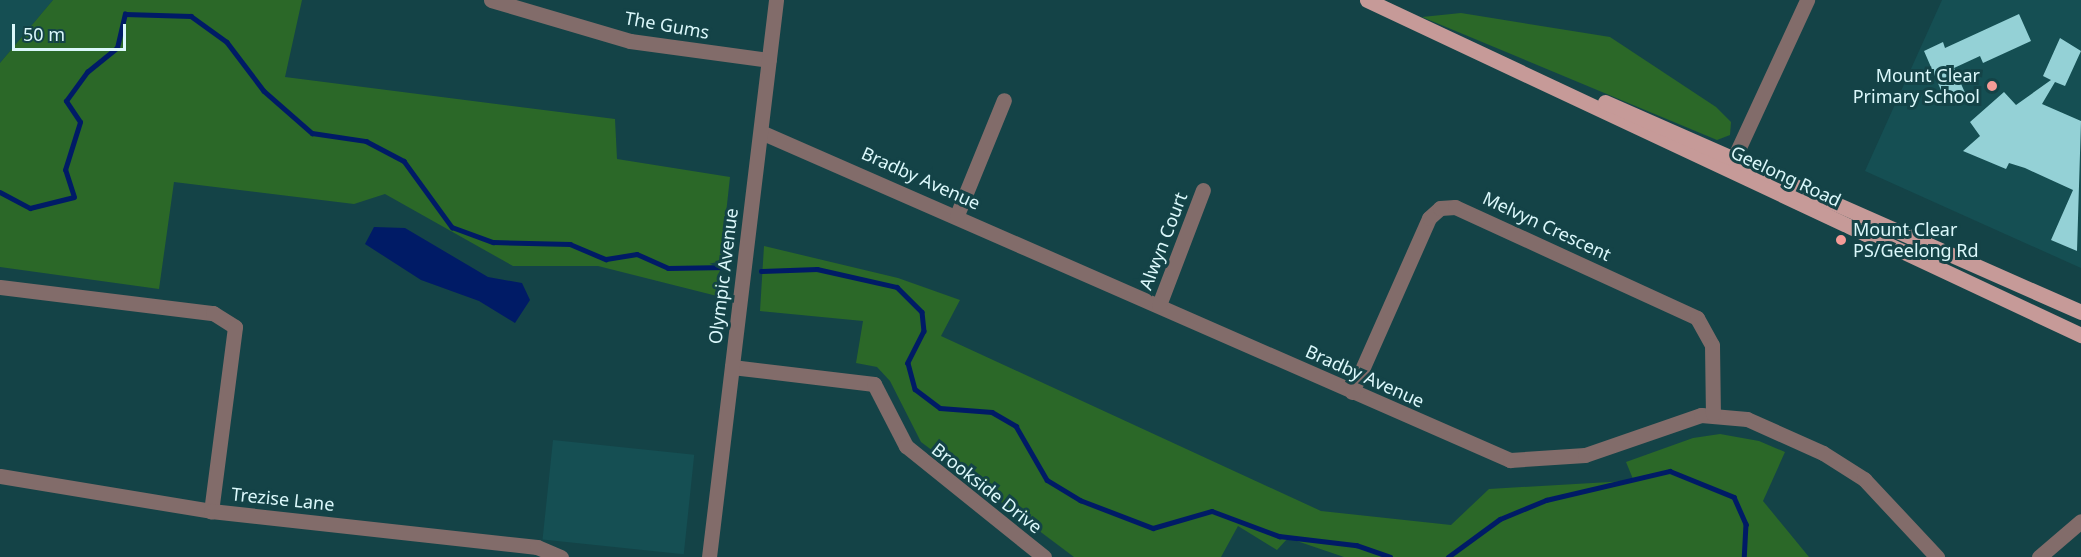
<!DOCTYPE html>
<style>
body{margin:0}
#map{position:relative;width:2081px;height:557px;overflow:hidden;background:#144347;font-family:"Noto Sans",sans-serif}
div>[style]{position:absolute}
.built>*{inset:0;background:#154f53;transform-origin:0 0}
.green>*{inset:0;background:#2b6828}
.water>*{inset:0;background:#001b66}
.stream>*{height:4.5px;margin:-2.25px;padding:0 2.25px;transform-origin:2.25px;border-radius:2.25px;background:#001b66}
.building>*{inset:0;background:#94d1d6}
.minor>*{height:15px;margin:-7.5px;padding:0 7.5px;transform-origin:7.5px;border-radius:7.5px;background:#826c6a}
.major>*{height:15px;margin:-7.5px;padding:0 7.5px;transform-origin:7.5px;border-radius:7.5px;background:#c69a98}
.dots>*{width:16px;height:16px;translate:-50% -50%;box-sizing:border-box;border:3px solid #144347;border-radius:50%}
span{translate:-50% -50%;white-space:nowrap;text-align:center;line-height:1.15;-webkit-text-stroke:6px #144347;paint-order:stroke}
.street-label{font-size:18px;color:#dbf8fb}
.poi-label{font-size:18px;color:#dbf8fb}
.right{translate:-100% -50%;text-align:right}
.left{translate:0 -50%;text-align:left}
.scale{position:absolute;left:12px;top:24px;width:114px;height:27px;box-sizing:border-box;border:3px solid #dbf8fb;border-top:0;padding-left:8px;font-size:18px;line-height:21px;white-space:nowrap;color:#dbf8fb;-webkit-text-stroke:4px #144347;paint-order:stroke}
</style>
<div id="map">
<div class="built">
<i style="clip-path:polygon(0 0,53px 0,0 63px)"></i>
<i style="clip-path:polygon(1942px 0,2081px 0,2081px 268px,1865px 171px)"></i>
<i style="left:553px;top:440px;width:142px;height:100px;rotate:6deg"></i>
</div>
<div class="green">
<i style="clip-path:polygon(53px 0,302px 0,285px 77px,615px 119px,617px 159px,730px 177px,717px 296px,598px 266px,513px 266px,385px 194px,354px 204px,174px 182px,159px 289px,0 267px,0 63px)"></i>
<i style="clip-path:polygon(1461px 13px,1610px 37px,1716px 107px,1731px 122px,1730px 135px,1717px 140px,1422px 17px)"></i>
<i style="clip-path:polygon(764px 246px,898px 278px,960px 300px,941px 336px,1321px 511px,1451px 525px,1489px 489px,1627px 481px,1633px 479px,1626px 462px,1693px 438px,1720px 434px,1759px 441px,1785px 452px,1763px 501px,1809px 557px,1344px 557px,1288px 538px,1277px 550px,1238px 526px,1221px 557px,1074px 557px,921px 442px,890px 381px,877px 367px,856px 363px,863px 321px,760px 311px)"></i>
</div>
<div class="water">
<i style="clip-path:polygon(374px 227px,405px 228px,488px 277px,522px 283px,530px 300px,515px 323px,479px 301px,421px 280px,365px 244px)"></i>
</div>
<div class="stream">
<i style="left:0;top:192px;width:34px;rotate:28deg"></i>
<i style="left:30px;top:208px;width:45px;rotate:-14deg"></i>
<i style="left:74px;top:197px;width:28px;rotate:-108deg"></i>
<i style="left:65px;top:170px;width:50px;rotate:-72.6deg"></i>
<i style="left:80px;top:122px;width:25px;rotate:-124deg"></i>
<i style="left:66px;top:101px;width:36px;rotate:-54deg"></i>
<i style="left:87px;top:72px;width:38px;rotate:-39deg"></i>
<i style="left:117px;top:48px;width:35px;rotate:-77deg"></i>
<i style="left:125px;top:14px;width:66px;rotate:1.7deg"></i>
<i style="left:191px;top:16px;width:44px;rotate:35.8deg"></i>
<i style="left:227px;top:42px;width:61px;rotate:52.9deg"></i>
<i style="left:264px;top:91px;width:64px;rotate:41.2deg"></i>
<i style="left:312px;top:133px;width:55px;rotate:8.4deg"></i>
<i style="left:366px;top:141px;width:43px;rotate:27.8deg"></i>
<i style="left:404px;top:161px;width:82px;rotate:54deg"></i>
<i style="left:452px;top:227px;width:44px;rotate:20.1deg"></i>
<i style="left:493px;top:242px;width:77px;rotate:1.5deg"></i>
<i style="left:570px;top:244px;width:39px;rotate:23deg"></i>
<i style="left:606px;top:259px;width:31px;rotate:-9deg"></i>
<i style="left:637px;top:254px;width:34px;rotate:24deg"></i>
<i style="left:668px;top:268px;width:59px;rotate:-1deg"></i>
<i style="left:761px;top:271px;width:56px;rotate:-2deg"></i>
<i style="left:817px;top:269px;width:82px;rotate:12.7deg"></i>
<i style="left:897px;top:287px;width:35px;rotate:45deg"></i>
<i style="left:922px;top:312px;width:19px;rotate:84deg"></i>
<i style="left:924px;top:331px;width:36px;rotate:117deg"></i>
<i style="left:908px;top:363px;width:27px;rotate:75deg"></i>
<i style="left:915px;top:389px;width:31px;rotate:37deg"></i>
<i style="left:940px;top:408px;width:52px;rotate:4.4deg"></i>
<i style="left:992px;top:412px;width:28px;rotate:30deg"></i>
<i style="left:1016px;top:426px;width:62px;rotate:60.1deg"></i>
<i style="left:1047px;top:480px;width:39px;rotate:31deg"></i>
<i style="left:1080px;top:500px;width:78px;rotate:21deg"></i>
<i style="left:1153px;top:528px;width:61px;rotate:-16.1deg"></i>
<i style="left:1212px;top:511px;width:72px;rotate:20.5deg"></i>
<i style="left:1279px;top:536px;width:78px;rotate:6.7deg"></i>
<i style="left:1356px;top:545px;width:36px;rotate:19deg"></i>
<i style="left:1448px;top:557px;width:64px;rotate:-36.2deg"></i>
<i style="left:1500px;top:519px;width:50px;rotate:-22.4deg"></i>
<i style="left:1546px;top:500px;width:127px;rotate:-13.2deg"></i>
<i style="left:1670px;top:471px;width:69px;rotate:22.1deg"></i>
<i style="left:1734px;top:497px;width:30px;rotate:66deg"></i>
<i style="left:1746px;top:524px;width:33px;rotate:93deg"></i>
</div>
<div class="building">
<i style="clip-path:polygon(2019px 14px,2031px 41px,1983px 63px,1980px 56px,1954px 68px,1966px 95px,1947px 104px,1924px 51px,1943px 42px,1945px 48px)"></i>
<i style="clip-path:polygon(2060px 38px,2081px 51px,2065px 86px,2055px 82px,2042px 104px,2081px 121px,2077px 251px,2051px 240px,2073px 190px,2025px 168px,2009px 163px,2006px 169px,1963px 151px,1980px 136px,1970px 122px,2004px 92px,2016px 105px,2051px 80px,2043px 76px)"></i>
</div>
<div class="minor">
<i style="left:491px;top:0;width:145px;rotate:16.4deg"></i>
<i style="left:630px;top:41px;width:140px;rotate:7.8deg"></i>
<i style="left:761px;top:132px;width:818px;rotate:23.65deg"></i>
<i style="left:1510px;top:460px;width:75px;rotate:-3.8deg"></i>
<i style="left:1585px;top:455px;width:123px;rotate:-19deg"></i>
<i style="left:1701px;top:415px;width:46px;rotate:5deg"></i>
<i style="left:1747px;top:419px;width:83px;rotate:24.1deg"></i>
<i style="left:1823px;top:453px;width:49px;rotate:32.4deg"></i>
<i style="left:1864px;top:479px;width:107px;rotate:46.9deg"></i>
<i style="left:1735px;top:156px;width:172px;rotate:-65.2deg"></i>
<i style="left:957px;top:215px;width:124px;rotate:-67.8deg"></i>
<i style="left:0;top:287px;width:215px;rotate:7deg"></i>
<i style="left:213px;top:313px;width:26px;rotate:32deg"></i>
<i style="left:235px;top:327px;width:186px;rotate:97.4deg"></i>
<i style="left:1159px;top:305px;width:123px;rotate:-69.1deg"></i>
<i style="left:732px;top:367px;width:143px;rotate:6.8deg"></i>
<i style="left:874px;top:384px;width:70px;rotate:62.7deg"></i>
<i style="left:906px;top:446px;width:177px;rotate:38.8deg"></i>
<i style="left:1352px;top:392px;width:190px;rotate:-66.1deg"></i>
<i style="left:1429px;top:218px;width:15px;rotate:-42deg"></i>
<i style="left:1440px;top:208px;width:15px;rotate:-4deg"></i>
<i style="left:1455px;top:207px;width:266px;rotate:24.6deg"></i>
<i style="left:1697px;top:318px;width:31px;rotate:61deg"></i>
<i style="left:1712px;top:345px;width:69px;rotate:89.2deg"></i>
<i style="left:0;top:476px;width:214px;rotate:9.4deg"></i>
<i style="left:211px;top:511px;width:328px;rotate:6.3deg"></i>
<i style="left:537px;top:547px;width:26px;rotate:23deg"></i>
<i style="left:709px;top:557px;width:561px;rotate:-83.14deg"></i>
<i style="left:2039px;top:557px;width:55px;rotate:-40.6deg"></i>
</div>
<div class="major">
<i style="left:1367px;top:0;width:789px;rotate:25.14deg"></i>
<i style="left:1605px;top:102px;width:520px;rotate:23.81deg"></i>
</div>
<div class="dots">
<i style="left:1992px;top:86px;background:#f59b97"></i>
<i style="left:1841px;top:240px;background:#f59b97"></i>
</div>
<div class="street-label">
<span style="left:667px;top:25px;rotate:10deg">The Gums</span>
<span style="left:1786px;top:176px;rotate:25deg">Geelong Road</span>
<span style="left:921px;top:178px;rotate:24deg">Bradby Avenue</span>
<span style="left:1547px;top:226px;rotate:25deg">Melvyn Crescent</span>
<span style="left:1163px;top:241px;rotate:-69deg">Alwyn Court</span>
<span style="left:723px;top:276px;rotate:-83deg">Olympic Avenue</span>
<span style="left:1365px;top:376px;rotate:24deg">Bradby Avenue</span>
<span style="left:987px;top:488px;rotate:38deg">Brookside Drive</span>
<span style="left:283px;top:499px;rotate:6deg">Trezise Lane</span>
</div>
<div class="poi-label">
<span class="right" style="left:1980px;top:86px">Mount Clear<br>Primary School</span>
<span class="left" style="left:1853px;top:240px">Mount Clear<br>PS/Geelong Rd</span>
</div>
<div class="scale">50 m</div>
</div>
